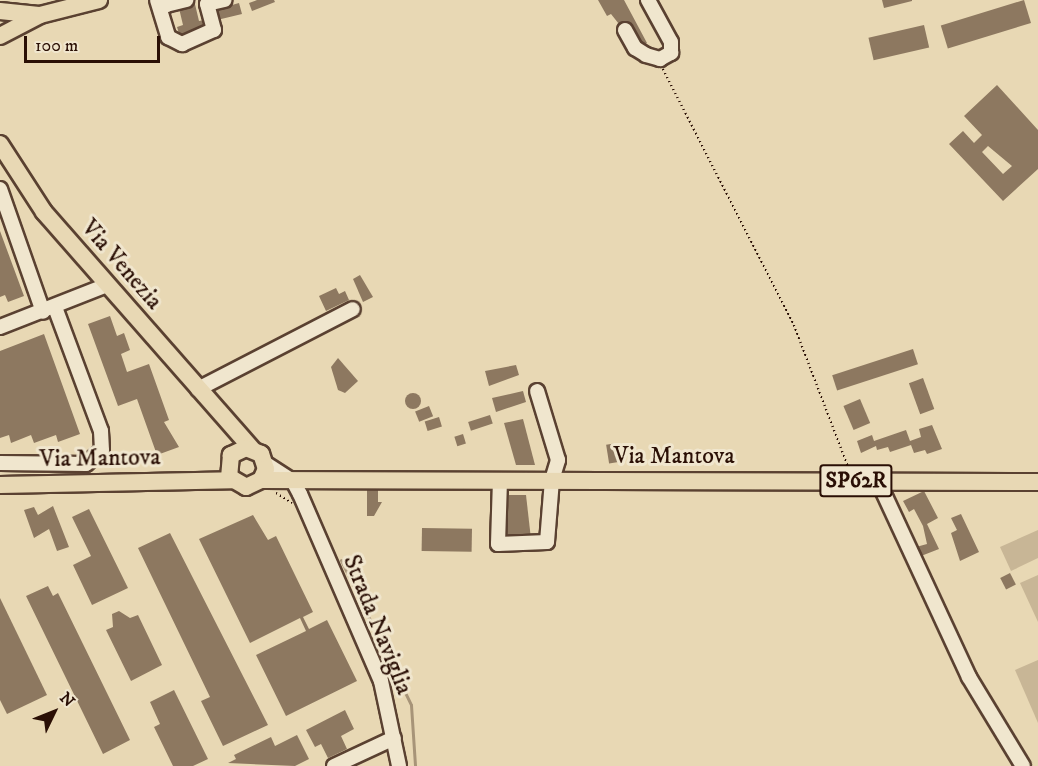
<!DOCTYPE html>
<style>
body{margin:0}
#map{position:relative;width:1038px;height:766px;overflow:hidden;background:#e8d8b4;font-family:"IM FELL DW Pica",serif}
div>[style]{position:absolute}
.green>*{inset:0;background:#c8b696}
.stream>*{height:3px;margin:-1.5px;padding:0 1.5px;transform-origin:1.5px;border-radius:1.5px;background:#a79478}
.building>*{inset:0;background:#8d7860;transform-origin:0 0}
.round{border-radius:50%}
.path>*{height:1.5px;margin-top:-0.75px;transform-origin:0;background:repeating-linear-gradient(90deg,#2a0f05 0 1.5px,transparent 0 4.5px)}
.roads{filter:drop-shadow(2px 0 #5a4131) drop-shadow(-2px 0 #5a4131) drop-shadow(0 2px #5a4131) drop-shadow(0 -2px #5a4131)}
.minor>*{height:14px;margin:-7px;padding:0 7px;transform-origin:7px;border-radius:7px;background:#f0e6ce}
.major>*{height:16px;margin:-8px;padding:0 8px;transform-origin:8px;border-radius:8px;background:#e8d8b4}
span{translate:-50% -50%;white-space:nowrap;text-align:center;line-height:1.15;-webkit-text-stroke:6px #f0e6ce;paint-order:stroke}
.shield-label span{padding:2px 4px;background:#f0e6ce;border:2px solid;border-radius:4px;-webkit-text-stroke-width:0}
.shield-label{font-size:22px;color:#2a0f05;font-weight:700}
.street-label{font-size:24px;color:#2a0f05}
.north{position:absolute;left:24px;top:682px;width:60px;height:60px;-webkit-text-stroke:4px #f0e6ce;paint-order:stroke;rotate:47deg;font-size:16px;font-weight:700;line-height:24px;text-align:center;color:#2a0f05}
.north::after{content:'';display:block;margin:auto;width:21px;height:27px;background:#2a0f05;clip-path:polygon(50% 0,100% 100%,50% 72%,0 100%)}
.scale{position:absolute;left:24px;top:36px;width:136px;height:27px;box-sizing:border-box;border:3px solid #2a0f05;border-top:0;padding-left:8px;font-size:18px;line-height:21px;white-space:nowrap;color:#2a0f05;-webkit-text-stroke:4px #f0e6ce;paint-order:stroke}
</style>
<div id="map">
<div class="green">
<i style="clip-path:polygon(1038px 530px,1038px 558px,1011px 571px,1000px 547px)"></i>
<i style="clip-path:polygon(1038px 575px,1038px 622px,1020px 583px)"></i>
<i style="clip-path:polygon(1038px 660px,1038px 723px,1015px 670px)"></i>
</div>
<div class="stream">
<i style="left:341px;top:560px;width:161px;rotate:64.2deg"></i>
<i style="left:411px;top:705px;width:61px;rotate:86.2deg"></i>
</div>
<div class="building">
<i style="clip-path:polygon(177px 0,194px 0,199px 21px,204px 20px,208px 26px,181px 40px,177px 27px,183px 25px)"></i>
<i style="clip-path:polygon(212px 0,223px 0,225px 7px,239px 3px,242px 14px,217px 20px)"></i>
<i style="clip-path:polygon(257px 0,274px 0,275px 2px,252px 11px,249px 3px)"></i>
<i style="clip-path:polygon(598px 0,624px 0,647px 43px,638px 48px,611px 14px,607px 16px)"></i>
<i style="clip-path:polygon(882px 0,912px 0,912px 1px,884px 8px)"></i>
<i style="left:1024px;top:0;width:24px;height:87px;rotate:73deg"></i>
<i style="left:924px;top:25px;width:23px;height:57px;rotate:77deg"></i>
<i style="clip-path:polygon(evenodd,997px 85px,1038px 130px,1038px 169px,1003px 201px,949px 144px,963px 131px,974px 143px,982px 135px,964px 116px,997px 85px,988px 146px,1012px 166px,1003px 174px,982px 152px,988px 146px)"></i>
<i style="clip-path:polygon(0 231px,24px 296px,8px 302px,5px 295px,0 297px)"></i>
<i style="clip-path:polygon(360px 275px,373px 297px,363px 302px,353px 279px)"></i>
<i style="clip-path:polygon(336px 288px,339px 294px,345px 291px,349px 300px,326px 311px,319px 296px)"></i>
<i style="clip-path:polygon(110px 316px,117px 336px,124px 333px,130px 350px,121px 354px,127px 372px,149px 364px,169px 420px,164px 422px,179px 447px,157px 455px,137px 399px,118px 406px,88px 324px)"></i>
<i style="clip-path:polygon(44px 334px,80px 434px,58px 442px,56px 435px,34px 443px,31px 435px,11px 443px,9px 435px,0 438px,0 351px)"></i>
<i style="left:913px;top:349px;width:16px;height:85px;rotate:72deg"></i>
<i style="clip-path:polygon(338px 358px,358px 381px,345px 393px,338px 390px,331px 367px)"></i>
<i style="clip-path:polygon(516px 365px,519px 375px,489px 386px,485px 371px)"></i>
<i style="left:923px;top:378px;width:33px;height:15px;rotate:70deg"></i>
<i style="clip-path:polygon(523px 391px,526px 402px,496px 412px,492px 398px)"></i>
<i class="round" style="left:405px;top:393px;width:16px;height:16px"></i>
<i style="left:860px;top:399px;width:26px;height:18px;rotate:67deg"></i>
<i style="left:429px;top:406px;width:11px;height:15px;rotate:68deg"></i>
<i style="left:490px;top:415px;width:9px;height:23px;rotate:72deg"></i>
<i style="left:439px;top:417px;width:10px;height:15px;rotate:73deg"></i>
<i style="clip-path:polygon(523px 419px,535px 465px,516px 465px,504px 423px)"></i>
<i style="clip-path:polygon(932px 425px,942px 449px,927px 454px,925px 450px,914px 453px,911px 445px,890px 452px,888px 447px,877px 450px,876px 446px,861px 453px,857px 441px,872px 435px,874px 441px,906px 430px,910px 441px,921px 437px,919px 429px)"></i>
<i style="left:463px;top:434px;width:10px;height:9px;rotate:73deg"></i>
<i style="left:617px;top:443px;width:19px;height:11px;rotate:81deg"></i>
<i style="clip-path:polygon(367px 489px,378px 489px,378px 502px,382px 502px,374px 516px,367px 516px)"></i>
<i style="clip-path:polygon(924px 491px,938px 518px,927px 524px,939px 549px,921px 556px,916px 547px,927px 544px,923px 526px,914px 509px,909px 512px,903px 501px)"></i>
<i style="clip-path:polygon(509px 495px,526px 495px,531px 539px,505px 539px)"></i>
<i style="clip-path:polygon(53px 506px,69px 547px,57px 551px,49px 529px,34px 538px,24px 510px,34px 507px,38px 515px)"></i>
<i style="clip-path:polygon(89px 509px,128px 588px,92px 605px,73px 565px,91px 556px,72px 517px)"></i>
<i style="clip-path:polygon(961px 514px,979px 552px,960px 561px,951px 533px,957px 530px,951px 518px)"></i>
<i style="clip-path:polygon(253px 515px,268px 540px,276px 536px,313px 612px,303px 617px,309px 629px,327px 620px,357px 681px,286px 716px,256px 655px,306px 631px,300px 618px,250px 643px,199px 539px)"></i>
<i style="left:422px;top:528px;width:50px;height:23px;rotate:1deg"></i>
<i style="clip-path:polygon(170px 533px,268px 725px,223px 746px,201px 701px,210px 697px,138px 548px)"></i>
<i style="left:1010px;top:573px;width:13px;height:11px;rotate:63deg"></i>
<i style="clip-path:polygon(48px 586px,53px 596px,58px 593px,130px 740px,103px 754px,26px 596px)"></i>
<i style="clip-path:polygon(0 598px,47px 695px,7px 714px,0 700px)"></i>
<i style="clip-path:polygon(119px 611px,130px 618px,138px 615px,162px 665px,131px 681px,106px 630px,113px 627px,112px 614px)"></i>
<i style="clip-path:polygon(174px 690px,208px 759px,193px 766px,173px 766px,154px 727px,160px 724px,150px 702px)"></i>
<i style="clip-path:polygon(345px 710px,354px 729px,341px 736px,347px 749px,328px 758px,321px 744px,315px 747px,306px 730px)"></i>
<i style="clip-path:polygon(297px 735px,309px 759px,295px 766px,228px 763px,236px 759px,234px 755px,271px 737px,275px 746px)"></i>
</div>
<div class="path">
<i style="left:663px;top:69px;width:288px;rotate:62.9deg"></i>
<i style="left:794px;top:325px;width:154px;rotate:69.1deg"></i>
<i style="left:276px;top:493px;width:19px;rotate:32deg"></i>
</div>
<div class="roads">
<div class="minor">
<i style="left:157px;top:0;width:39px;rotate:73deg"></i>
<i style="left:168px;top:37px;width:16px;rotate:27deg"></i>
<i style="left:182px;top:44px;width:35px;rotate:-24deg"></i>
<i style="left:214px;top:30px;width:27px;rotate:-105deg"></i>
<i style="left:207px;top:4px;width:18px;rotate:-13deg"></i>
<i style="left:159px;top:0;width:9px;rotate:36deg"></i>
<i style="left:166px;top:5px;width:21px;rotate:-14deg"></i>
<i style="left:625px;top:30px;width:21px;rotate:61deg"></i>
<i style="left:635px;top:48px;width:13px;rotate:32deg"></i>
<i style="left:646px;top:55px;width:15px;rotate:16deg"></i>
<i style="left:660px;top:59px;width:13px;rotate:-29deg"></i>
<i style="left:671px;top:53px;width:11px;rotate:-90deg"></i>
<i style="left:671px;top:42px;width:48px;rotate:-118.7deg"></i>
<i style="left:0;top:189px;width:130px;rotate:70.7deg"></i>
<i style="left:0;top:327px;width:115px;rotate:-21.4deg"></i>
<i style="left:198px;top:389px;width:174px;rotate:-27.3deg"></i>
<i style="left:0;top:463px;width:86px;rotate:0.7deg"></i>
<i style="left:86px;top:464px;width:21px;rotate:-41deg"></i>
<i style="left:102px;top:450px;width:19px;rotate:-93deg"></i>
<i style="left:101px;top:431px;width:132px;rotate:-110.4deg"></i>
<i style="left:268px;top:465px;width:30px;rotate:33deg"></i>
<i style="left:293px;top:481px;width:15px;rotate:62deg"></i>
<i style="left:300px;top:494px;width:204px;rotate:66.6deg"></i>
<i style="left:381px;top:681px;width:87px;rotate:78deg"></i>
<i style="left:500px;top:480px;width:64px;rotate:91.8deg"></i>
<i style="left:498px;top:544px;width:49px;rotate:-2.3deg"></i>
<i style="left:547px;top:542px;width:62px;rotate:-85.4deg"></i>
<i style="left:552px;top:480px;width:21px;rotate:-73deg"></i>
<i style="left:558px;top:460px;width:72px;rotate:-106.9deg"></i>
<i style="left:878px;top:481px;width:216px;rotate:65.1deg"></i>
<i style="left:969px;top:677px;width:104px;rotate:58.8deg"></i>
<i style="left:334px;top:766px;width:66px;rotate:-25deg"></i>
</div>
<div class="major">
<i style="left:0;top:11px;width:39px;rotate:6deg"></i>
<i style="left:0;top:36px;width:45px;rotate:-27.7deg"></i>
<i style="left:40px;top:15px;width:61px;rotate:-14.3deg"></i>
<i style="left:0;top:144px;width:81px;rotate:57.1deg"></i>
<i style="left:44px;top:212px;width:315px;rotate:48.7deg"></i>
<i style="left:261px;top:480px;width:12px;rotate:-66deg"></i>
<i style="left:266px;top:469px;width:16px;rotate:-108deg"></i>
<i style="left:261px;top:454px;width:16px;rotate:-158deg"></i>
<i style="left:246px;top:448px;width:17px;rotate:155deg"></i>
<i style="left:231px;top:455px;width:22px;rotate:95deg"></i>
<i style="left:229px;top:477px;width:20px;rotate:30deg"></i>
<i style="left:246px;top:487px;width:17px;rotate:-25deg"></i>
<i style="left:261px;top:480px;width:777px;rotate:0.15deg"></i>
<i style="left:0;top:485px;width:232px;rotate:-1.2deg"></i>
</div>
</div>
<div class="shield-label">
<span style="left:856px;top:481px">SP62R</span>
</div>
<div class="street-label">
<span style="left:121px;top:265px;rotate:49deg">Via Venezia</span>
<span style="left:674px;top:457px">Via Mantova</span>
<span style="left:100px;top:459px;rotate:-1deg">Via Mantova</span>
<span style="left:377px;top:625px;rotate:68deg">Strada Naviglia</span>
</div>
<div class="north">N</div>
<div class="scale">100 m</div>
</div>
